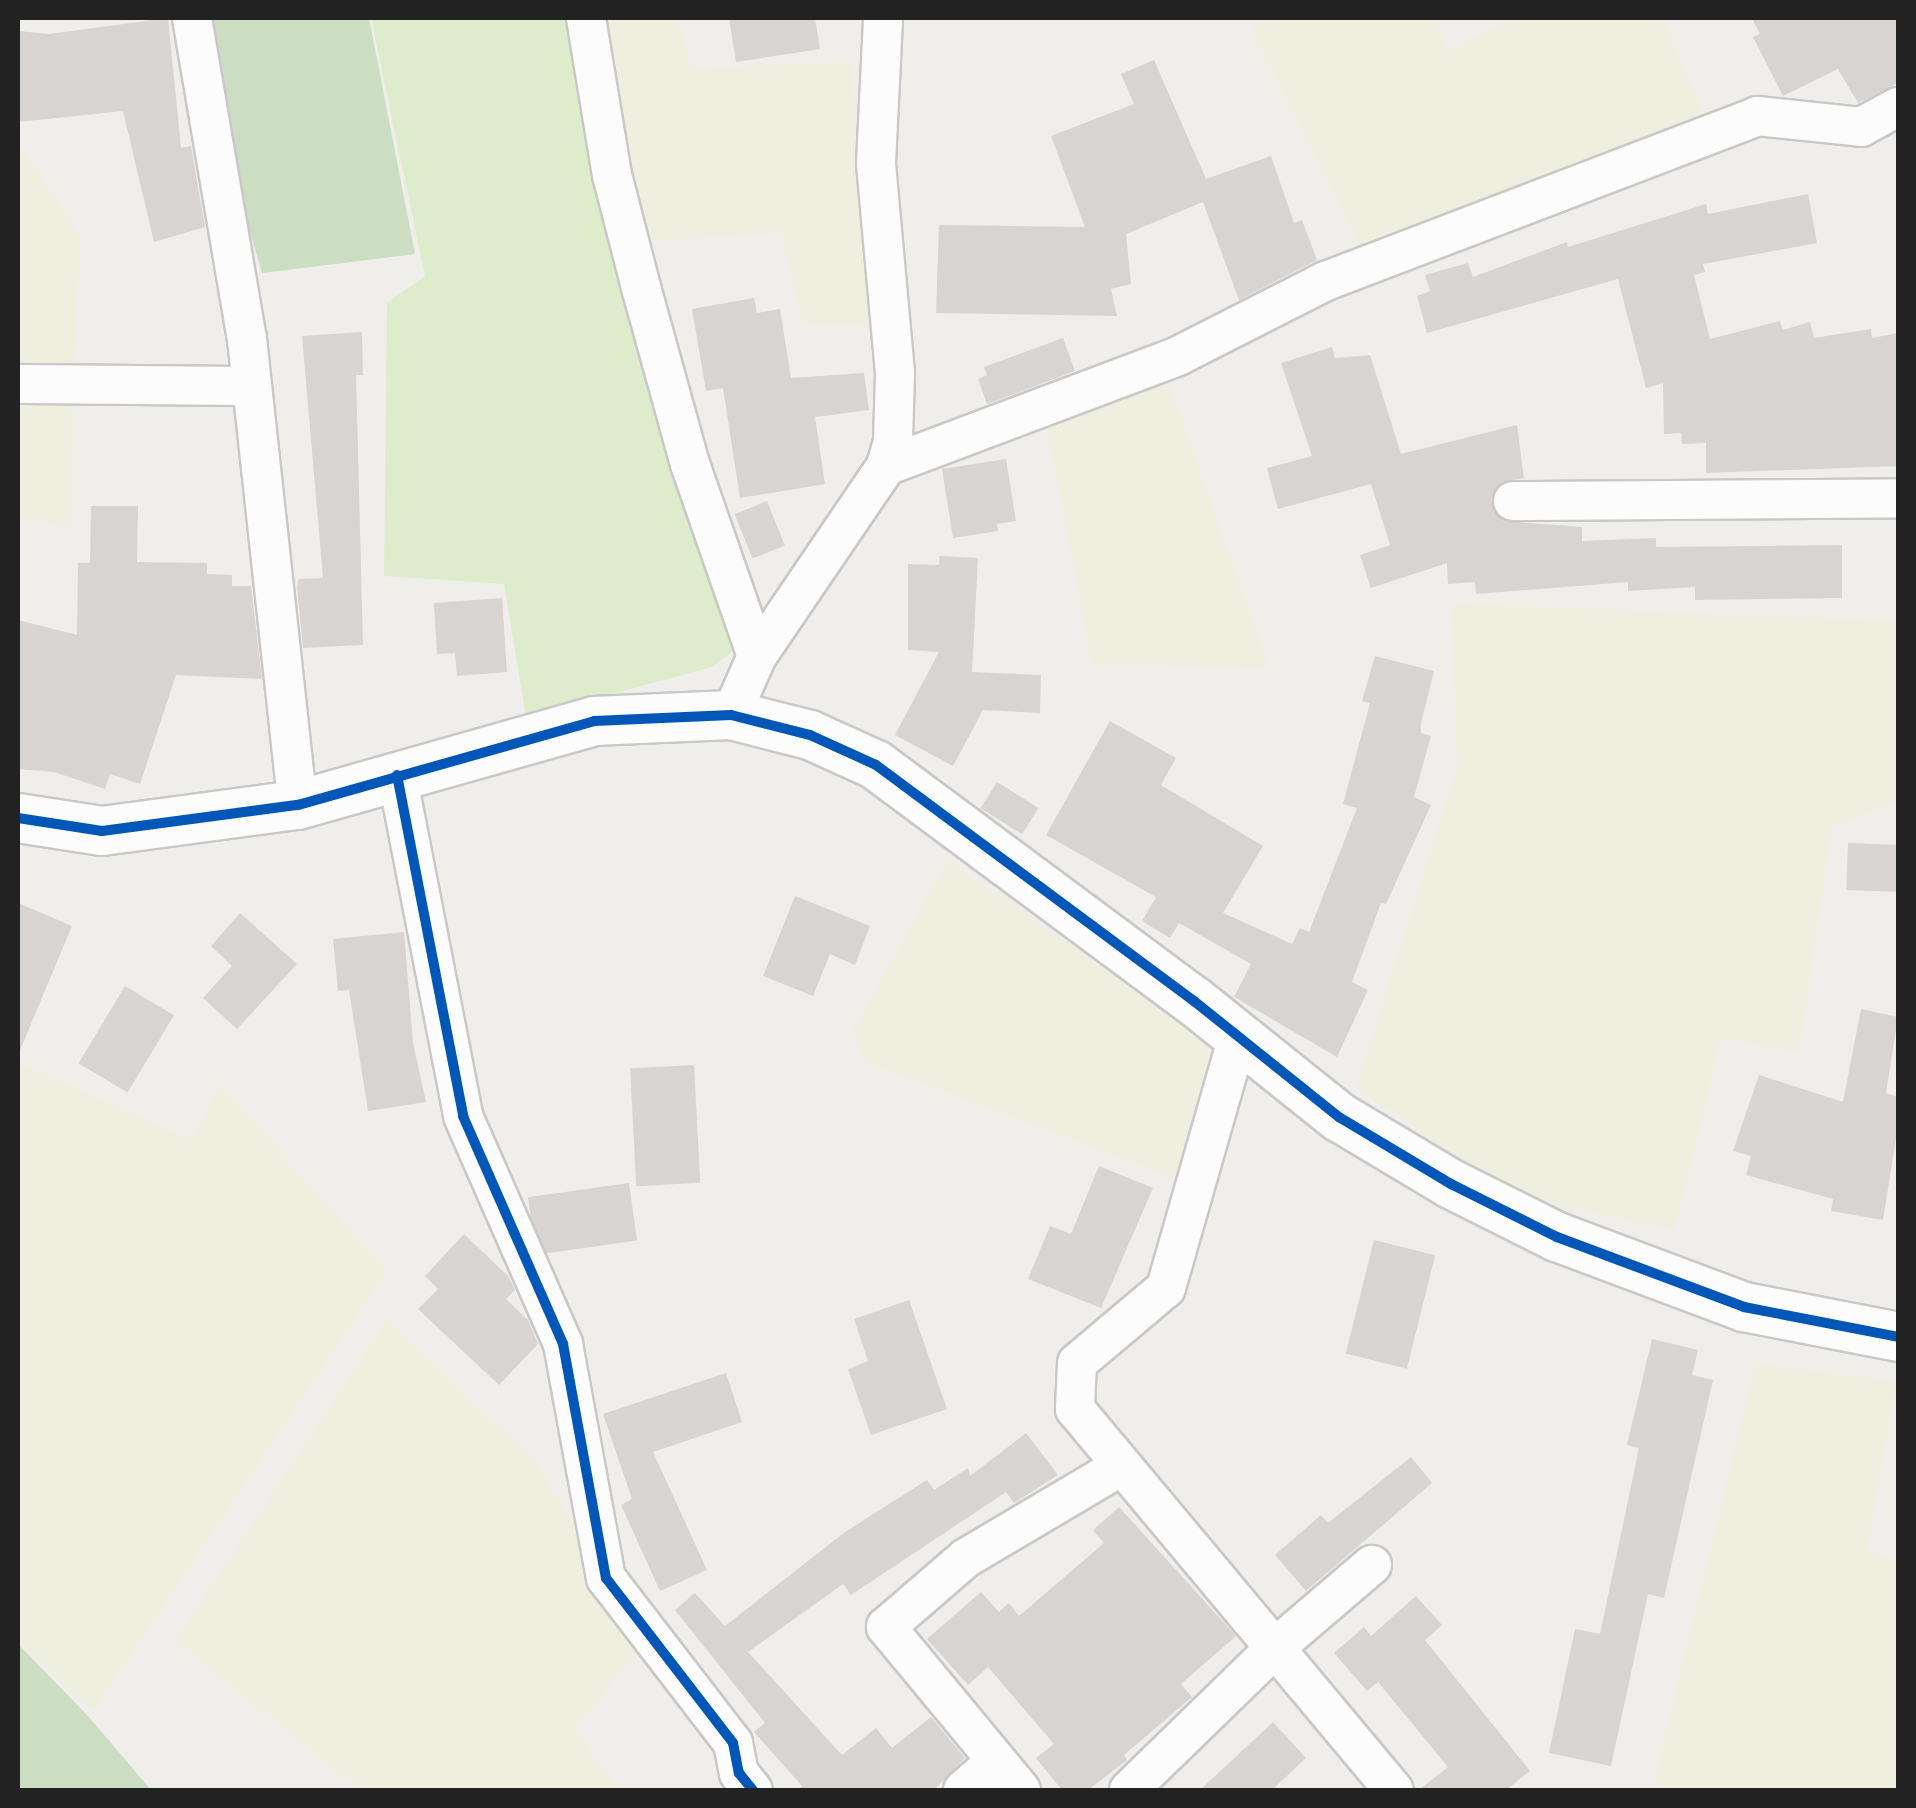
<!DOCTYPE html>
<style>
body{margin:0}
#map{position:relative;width:1916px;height:1808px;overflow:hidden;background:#f0eeeb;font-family:Manrope,sans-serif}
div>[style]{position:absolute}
.farmland>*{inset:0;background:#efefdf}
.grass>*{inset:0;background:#ddeccb}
.forest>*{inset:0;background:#cbdec1}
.building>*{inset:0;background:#d7d4d2;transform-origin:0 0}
.roads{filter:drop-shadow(2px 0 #c9c8c7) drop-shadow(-2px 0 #c9c8c7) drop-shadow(0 2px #c9c8c7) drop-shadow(0 -2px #c9c8c7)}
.minor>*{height:38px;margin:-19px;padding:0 19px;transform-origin:19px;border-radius:19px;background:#fdfcfc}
.tertiary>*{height:48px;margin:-24px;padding:0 24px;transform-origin:24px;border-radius:24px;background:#fdfcfc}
.cycleway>*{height:10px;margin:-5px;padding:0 5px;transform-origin:5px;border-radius:5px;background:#0057b8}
span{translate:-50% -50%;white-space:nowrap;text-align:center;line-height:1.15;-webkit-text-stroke:8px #fff;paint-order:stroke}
.frame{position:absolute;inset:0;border:20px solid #222;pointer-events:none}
</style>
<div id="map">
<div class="farmland">
<i style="clip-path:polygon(599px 18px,678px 18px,691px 69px,852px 61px,870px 325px,804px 325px,781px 234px,643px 241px)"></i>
<i style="clip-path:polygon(1272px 18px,1434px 18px,1448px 52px,1512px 18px,1663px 18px,1707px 122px,1362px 251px,1250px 28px)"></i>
<i style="clip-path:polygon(18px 141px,80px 235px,70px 529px,18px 516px)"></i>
<i style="clip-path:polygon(1168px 379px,1270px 669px,1092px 665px,1046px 425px)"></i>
<i style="clip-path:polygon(1451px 603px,1896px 621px,1898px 801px,1832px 828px,1799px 1053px,1721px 1039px,1675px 1231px,1512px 1194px,1356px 1087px,1457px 766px)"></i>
<i style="clip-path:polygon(947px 860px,1213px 1046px,1174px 1178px,866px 1062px,852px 1031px)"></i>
<i style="clip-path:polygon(18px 1062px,192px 1140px,219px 1084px,387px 1271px,93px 1711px,18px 1643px)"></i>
<i style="clip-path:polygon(387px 1320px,537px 1463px,645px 1643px,574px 1728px,619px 1790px,361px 1790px,174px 1641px)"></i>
<i style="clip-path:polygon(1755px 1363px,1896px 1381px,1867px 1551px,1898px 1561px,1898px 1790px,1652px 1790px)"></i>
</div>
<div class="grass">
<i style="clip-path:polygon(371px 18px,571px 18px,621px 265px,732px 652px,712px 667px,526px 717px,504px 584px,384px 576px,387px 303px,425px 276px)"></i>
</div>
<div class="forest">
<i style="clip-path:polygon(188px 18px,369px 18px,415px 254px,262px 273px)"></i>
<i style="clip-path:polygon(18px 1644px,88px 1716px,151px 1790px,18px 1790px)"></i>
</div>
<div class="building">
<i style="clip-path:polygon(168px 18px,181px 148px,191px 146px,205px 227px,154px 242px,123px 111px,18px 122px,18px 31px,49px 34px)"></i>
<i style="clip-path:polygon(729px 18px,815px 18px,820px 49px,736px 62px)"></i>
<i style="clip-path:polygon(1752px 18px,1898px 18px,1898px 83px,1858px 103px,1838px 69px,1783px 96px,1753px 37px,1760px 34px)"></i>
<i style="clip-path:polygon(1154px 60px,1206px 179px,1271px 156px,1294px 223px,1302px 220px,1317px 260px,1239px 300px,1203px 202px,1126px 234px,1131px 284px,1111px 289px,1117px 316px,936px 313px,939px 225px,1085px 227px,1051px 136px,1134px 104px,1121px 74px)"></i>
<i style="clip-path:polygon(1808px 194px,1817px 243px,1703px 264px,1705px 272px,1694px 275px,1710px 339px,1780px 321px,1783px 330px,1810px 322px,1814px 338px,1871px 329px,1872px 338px,1898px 333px,1898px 466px,1706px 473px,1706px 443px,1682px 444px,1681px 433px,1664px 434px,1663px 383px,1646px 388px,1618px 279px,1427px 333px,1417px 296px,1430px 291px,1425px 275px,1468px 263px,1473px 277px,1567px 242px,1568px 247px,1706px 204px,1708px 214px)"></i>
<i style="clip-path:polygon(754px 298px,757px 313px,780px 309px,791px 378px,864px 373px,869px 410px,815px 417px,825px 484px,740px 498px,723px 388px,706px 391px,692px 309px)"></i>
<i style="clip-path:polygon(362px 332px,363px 375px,356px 375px,363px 645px,303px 648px,297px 587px,299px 579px,323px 578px,302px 336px)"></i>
<i style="clip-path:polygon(1063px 338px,1075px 371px,987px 404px,978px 379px,987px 375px,984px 367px)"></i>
<i style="clip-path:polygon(1332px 347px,1335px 358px,1370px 355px,1401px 454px,1517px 425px,1524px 478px,1501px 482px,1491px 500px,1503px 521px,1582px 527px,1582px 541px,1656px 538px,1656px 547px,1842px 545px,1842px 598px,1695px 600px,1695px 587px,1628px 591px,1628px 582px,1476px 594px,1475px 582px,1448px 584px,1447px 563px,1371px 588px,1360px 555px,1390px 545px,1371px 484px,1278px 509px,1267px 468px,1312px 456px,1281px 363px)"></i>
<i style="clip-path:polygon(1006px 459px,1016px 521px,997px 524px,998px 531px,953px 538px,942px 469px)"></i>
<i style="left:767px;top:501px;width:48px;height:35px;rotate:68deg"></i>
<i style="clip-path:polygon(91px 506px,138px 506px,137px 562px,207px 563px,207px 574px,232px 575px,232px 586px,251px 586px,262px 679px,176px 675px,140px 784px,110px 774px,105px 789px,54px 772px,18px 769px,18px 620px,77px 635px,78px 563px,90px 563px)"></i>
<i style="clip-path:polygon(939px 556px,978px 558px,972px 672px,1041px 675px,1040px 713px,983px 710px,953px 766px,895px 735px,939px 652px,908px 650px,908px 564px,939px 565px)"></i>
<i style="clip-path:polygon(502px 598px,507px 672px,457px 676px,455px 653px,437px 654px,434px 603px)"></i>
<i style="clip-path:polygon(1375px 656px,1434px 671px,1421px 723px,1421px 733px,1431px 736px,1414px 797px,1431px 805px,1386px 904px,1381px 903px,1352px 982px,1368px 990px,1337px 1057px,1234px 997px,1251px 964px,1179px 923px,1170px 938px,1142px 921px,1156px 897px,1046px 835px,1110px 721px,1176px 758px,1161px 785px,1263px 846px,1223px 913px,1292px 944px,1300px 928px,1309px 932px,1357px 808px,1343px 804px,1370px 703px,1362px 701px)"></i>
<i style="left:997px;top:782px;width:49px;height:31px;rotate:32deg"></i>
<i style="left:1848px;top:843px;width:50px;height:47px;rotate:2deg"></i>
<i style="clip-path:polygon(795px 896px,870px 926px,855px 965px,830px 954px,813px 996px,763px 976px)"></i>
<i style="clip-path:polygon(18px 903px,72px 926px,18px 1055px)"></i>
<i style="clip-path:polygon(240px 913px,297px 964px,237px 1029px,203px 998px,232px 966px,211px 946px)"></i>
<i style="clip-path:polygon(404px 932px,413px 1043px,426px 1102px,368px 1111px,349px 990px,338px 991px,333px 939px)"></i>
<i style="left:125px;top:986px;width:57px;height:90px;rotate:31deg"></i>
<i style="clip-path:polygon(1861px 1009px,1898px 1017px,1886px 1093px,1898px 1097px,1898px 1126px,1883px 1220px,1831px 1211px,1833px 1199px,1746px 1175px,1751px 1156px,1733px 1151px,1759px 1075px,1843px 1102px)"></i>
<i style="left:694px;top:1065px;width:118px;height:64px;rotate:87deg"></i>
<i style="clip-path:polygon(1099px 1166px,1153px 1188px,1101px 1308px,1028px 1279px,1050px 1226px,1071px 1234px)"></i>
<i style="left:629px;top:1183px;width:58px;height:102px;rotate:82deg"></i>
<i style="clip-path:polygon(464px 1234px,508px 1276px,515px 1290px,506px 1299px,528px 1320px,538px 1344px,499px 1385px,418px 1309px,438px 1289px,425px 1276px)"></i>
<i style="left:1374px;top:1240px;width:63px;height:117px;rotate:14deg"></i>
<i style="clip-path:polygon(909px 1300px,947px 1409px,871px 1435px,848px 1369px,868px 1361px,854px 1319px)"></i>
<i style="clip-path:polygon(1652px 1339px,1698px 1350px,1692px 1375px,1713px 1380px,1664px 1598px,1648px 1594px,1611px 1766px,1549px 1753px,1575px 1629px,1600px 1634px,1639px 1448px,1627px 1445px)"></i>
<i style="clip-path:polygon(726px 1373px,742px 1422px,653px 1452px,707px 1570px,660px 1591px,621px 1505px,632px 1499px,603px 1414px)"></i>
<i style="clip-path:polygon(1026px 1433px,1058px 1475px,1014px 1503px,1006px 1492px,851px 1595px,843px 1584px,748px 1652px,842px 1755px,876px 1728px,892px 1748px,931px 1717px,965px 1758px,934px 1790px,797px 1790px,802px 1786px,754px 1732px,765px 1723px,675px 1610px,695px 1593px,725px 1626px,845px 1532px,927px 1480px,934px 1490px,968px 1468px,970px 1476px)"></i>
<i style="clip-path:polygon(1411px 1457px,1432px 1483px,1306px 1591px,1275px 1555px,1321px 1515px,1328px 1523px)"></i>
<i style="clip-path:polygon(1119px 1507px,1236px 1636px,1181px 1684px,1192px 1697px,1124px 1755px,1127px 1760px,1088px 1790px,1062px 1790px,1036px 1758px,1054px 1744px,988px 1667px,968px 1685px,927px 1639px,981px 1592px,999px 1612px,1009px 1603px,1019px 1616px,1104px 1543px,1093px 1530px)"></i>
<i style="clip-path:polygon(1416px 1596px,1442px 1625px,1425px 1640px,1530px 1771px,1506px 1790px,1419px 1790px,1448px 1767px,1378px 1682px,1367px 1691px,1334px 1653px,1364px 1627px,1371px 1636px)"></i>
<i style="clip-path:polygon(1273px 1722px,1306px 1758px,1272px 1790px,1200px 1790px)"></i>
</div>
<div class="roads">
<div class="minor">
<i style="left:192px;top:18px;width:326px;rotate:80.3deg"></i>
<i style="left:247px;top:339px;width:469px;rotate:83.8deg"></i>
<i style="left:586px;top:18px;width:159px;rotate:80.6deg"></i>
<i style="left:612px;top:175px;width:120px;rotate:75.5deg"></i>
<i style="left:642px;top:291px;width:180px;rotate:74.5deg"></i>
<i style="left:690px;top:464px;width:203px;rotate:70.8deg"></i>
<i style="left:18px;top:384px;width:234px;rotate:0.5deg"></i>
<i style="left:886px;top:466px;width:312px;rotate:-20.6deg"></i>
<i style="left:1178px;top:356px;width:166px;rotate:-26.9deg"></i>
<i style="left:1326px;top:281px;width:462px;rotate:-20.9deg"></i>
<i style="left:1757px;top:116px;width:105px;rotate:6deg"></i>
<i style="left:1861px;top:127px;width:42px;rotate:-28.4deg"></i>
<i style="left:1513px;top:501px;width:385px;rotate:-0.4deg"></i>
<i style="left:731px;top:715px;width:64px;rotate:-66.2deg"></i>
<i style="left:757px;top:656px;width:230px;rotate:-55.8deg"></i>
<i style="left:886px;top:466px;width:26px;rotate:-74deg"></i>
<i style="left:893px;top:441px;width:68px;rotate:-88.3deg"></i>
<i style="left:895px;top:373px;width:211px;rotate:-95.2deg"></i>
<i style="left:876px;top:163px;width:145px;rotate:-87.2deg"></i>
<i style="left:397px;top:775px;width:347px;rotate:79deg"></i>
<i style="left:463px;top:1116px;width:249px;rotate:66.3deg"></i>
<i style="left:563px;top:1344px;width:238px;rotate:79.6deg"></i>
<i style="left:606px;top:1578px;width:208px;rotate:52.4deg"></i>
<i style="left:733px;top:1743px;width:31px;rotate:79deg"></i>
<i style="left:739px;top:1773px;width:22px;rotate:51deg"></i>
<i style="left:1237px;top:1040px;width:258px;rotate:106deg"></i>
<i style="left:1166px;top:1288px;width:116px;rotate:139.9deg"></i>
<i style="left:1077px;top:1363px;width:46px;rotate:92.5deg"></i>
<i style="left:1075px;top:1409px;width:497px;rotate:50.1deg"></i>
<i style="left:963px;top:1790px;width:43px;rotate:-41.2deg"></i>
<i style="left:1021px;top:1790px;width:212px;rotate:-129.6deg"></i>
<i style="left:886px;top:1627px;width:106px;rotate:-40.8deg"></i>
<i style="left:966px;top:1558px;width:177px;rotate:-30.6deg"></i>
<i style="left:1129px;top:1790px;width:206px;rotate:-44.2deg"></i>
<i style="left:1277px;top:1646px;width:125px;rotate:-40.5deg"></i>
</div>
<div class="tertiary">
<i style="left:18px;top:818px;width:85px;rotate:8.8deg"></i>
<i style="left:102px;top:831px;width:198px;rotate:-7.6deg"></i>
<i style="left:298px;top:805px;width:308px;rotate:-15.8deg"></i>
<i style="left:594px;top:721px;width:137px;rotate:-2.5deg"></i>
<i style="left:731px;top:715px;width:81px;rotate:14.2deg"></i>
<i style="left:810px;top:735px;width:72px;rotate:24.4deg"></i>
<i style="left:876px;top:765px;width:396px;rotate:36.6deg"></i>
<i style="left:1194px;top:1001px;width:186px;rotate:38.7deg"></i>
<i style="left:1339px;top:1117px;width:131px;rotate:30.9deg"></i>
<i style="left:1451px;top:1184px;width:119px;rotate:26.6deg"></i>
<i style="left:1557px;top:1237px;width:200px;rotate:20.5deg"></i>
<i style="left:1744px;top:1307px;width:157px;rotate:11deg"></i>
</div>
</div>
<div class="cycleway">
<i style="left:397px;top:775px;width:347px;rotate:79deg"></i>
<i style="left:463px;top:1116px;width:249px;rotate:66.3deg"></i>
<i style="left:563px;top:1344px;width:238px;rotate:79.6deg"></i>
<i style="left:606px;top:1578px;width:208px;rotate:52.4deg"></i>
<i style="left:733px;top:1743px;width:31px;rotate:79deg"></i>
<i style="left:739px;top:1773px;width:22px;rotate:51deg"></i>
<i style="left:18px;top:818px;width:85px;rotate:8.8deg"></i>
<i style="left:102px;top:831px;width:198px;rotate:-7.6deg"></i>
<i style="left:298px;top:805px;width:308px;rotate:-15.8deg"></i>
<i style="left:594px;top:721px;width:137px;rotate:-2.5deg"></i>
<i style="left:731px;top:715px;width:81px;rotate:14.2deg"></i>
<i style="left:810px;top:735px;width:72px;rotate:24.4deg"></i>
<i style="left:876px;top:765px;width:396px;rotate:36.6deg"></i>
<i style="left:1194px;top:1001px;width:186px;rotate:38.7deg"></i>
<i style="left:1339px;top:1117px;width:131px;rotate:30.9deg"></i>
<i style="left:1451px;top:1184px;width:119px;rotate:26.6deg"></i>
<i style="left:1557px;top:1237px;width:200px;rotate:20.5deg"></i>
<i style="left:1744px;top:1307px;width:157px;rotate:11deg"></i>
</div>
<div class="frame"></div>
</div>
